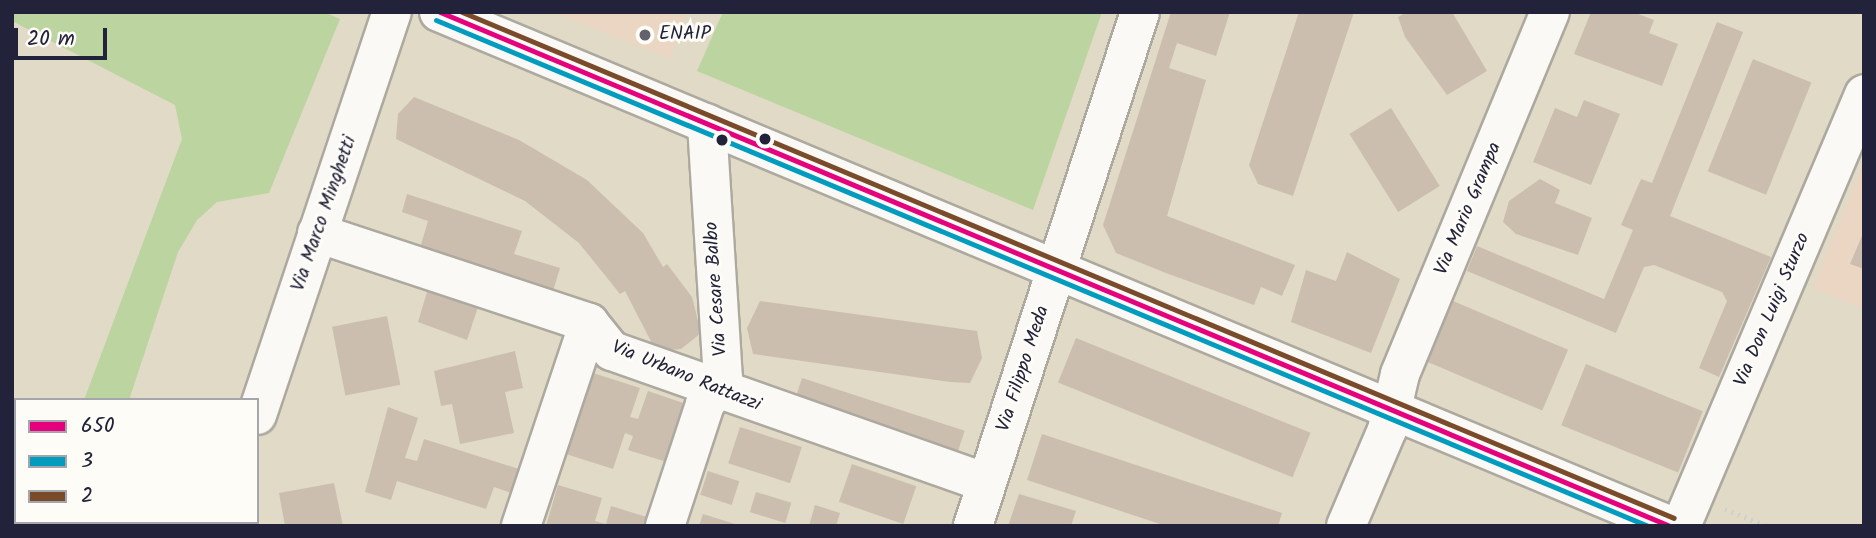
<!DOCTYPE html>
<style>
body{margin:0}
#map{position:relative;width:1876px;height:538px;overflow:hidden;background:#e0dac6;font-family:Kalam,sans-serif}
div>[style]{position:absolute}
.built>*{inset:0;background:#ebd6c3}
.green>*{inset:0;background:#bbd4a0}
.building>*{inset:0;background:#ccbeaf;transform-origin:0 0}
.path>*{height:4.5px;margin-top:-2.25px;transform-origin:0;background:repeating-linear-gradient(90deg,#d1cfcb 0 2px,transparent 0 7px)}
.roads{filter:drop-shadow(2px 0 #ada99f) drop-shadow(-2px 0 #ada99f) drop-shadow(0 2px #ada99f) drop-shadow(0 -2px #ada99f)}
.minor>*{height:38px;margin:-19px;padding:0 19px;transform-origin:19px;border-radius:19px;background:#faf9f6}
.bus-1>*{height:5px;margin:-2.5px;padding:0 2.5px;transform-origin:2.5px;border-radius:2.5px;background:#e5007d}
.bus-2>*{height:5px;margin:-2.5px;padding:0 2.5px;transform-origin:2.5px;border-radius:2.5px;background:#039cbf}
.bus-3>*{height:5px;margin:-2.5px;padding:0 2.5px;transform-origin:2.5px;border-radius:2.5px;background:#7a4b2a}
.dots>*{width:19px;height:19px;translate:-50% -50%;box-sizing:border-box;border:4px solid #fdfcf7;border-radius:50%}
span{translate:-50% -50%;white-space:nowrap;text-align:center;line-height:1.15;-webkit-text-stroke:6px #fdfcf7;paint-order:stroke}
.poi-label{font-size:19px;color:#22223b}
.left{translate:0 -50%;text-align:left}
.street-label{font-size:19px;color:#22223b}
.frame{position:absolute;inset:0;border:14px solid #22223b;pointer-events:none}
.legend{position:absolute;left:14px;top:398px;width:245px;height:126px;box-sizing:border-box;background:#fdfcf7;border:2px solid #a5a5ac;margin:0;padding:9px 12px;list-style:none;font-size:21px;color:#22223b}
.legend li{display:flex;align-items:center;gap:14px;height:35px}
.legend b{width:35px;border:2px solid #a5a5ac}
.scale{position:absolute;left:14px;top:28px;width:93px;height:32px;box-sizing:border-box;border:4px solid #22223b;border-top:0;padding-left:9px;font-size:21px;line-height:24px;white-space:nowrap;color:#22223b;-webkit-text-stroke:5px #fdfcf7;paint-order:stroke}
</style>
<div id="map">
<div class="built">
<i style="clip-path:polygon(552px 12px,686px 12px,670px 58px)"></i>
<i style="clip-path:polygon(1864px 163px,1864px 309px,1813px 288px)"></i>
</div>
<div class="green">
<i style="clip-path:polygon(12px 12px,324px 12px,340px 19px,269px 193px,217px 202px,197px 220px,178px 252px,129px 400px,84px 400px,182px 139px,175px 105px,12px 21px)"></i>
<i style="clip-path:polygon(723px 12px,1102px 12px,1033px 210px,697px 71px)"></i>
</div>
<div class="building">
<i style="clip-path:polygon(1171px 12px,1230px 12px,1216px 56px,1177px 43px,1169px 68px,1206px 80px,1167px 216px,1295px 265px,1282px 296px,1261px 287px,1254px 305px,1166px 273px,1116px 253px,1103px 225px)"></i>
<i style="clip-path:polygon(1299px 12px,1354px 12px,1293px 196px,1258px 184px,1249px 165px)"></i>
<i style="clip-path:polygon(1407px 12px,1452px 12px,1487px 71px,1447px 95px,1405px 37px,1398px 17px)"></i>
<i style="clip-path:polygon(1591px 12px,1633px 12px,1654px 20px,1649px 33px,1678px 44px,1662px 86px,1574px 54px)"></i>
<i style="clip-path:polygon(1717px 22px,1743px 32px,1670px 216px,1771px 257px,1719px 377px,1699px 368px,1727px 301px,1722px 292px,1654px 265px,1644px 267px,1616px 333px,1467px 271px,1477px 246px,1604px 299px,1633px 230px,1621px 225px,1641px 179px,1652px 183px)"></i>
<i style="left:1753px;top:59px;width:63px;height:121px;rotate:22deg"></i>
<i style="clip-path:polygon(414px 97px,519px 140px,587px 180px,643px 233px,663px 267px,667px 264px,692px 297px,701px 333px,681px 349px,656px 351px,625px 291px,620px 294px,579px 243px,525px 201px,396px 139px,398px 114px)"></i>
<i style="clip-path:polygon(1584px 100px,1620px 114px,1591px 185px,1533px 162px,1555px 108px,1577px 117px)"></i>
<i style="left:1391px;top:108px;width:92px;height:49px;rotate:58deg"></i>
<i style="clip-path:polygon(1540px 179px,1560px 190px,1555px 203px,1592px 218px,1578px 255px,1516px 234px,1503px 222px,1509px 201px)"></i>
<i style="clip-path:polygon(407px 194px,522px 231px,514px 254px,560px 268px,553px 291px,420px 248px,428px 221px,402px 212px)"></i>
<i style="clip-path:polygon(1864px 231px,1864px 269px,1850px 264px)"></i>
<i style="clip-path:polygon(1347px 252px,1400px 279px,1371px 353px,1291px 322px,1306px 270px,1336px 281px)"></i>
<i style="clip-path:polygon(430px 282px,456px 290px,455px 300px,478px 307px,467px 340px,418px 322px)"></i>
<i style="clip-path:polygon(760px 301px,977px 331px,982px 358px,970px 383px,950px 382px,753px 354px,747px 328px)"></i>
<i style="left:1453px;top:301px;width:125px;height:66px;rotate:23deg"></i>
<i style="left:387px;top:316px;width:70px;height:56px;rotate:79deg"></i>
<i style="left:1076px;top:338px;width:253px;height:48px;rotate:22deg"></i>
<i style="clip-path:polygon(515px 351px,523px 388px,505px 392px,514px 433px,460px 444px,452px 404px,441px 406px,434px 371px)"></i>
<i style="left:1586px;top:364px;width:126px;height:66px;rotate:22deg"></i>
<i style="clip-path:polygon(593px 373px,640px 388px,630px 417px,638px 419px,648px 391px,689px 405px,670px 463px,628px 450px,633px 436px,625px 433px,613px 469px,566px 454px)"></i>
<i style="left:802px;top:378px;width:171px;height:24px;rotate:18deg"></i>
<i style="clip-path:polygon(388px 407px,418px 418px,405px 458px,417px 461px,424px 439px,525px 471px,517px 495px,494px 487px,486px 509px,397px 481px,391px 500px,365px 492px)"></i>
<i style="left:740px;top:427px;width:65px;height:38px;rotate:18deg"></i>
<i style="clip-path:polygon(1042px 434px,1282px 513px,1278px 526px,1166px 526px,1027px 480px)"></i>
<i style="left:852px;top:464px;width:68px;height:40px;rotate:19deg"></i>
<i style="left:708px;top:471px;width:33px;height:25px;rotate:18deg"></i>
<i style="clip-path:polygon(334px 483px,343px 526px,285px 526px,279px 493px)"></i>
<i style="clip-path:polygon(558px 485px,602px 498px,595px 521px,606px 524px,611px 506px,650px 518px,648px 526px,546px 526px)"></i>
<i style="left:756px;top:492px;width:37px;height:21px;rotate:17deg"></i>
<i style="clip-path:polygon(1019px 494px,1076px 511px,1071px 526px,1008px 526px)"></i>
<i style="clip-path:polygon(815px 505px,840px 513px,836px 526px,809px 526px)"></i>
<i style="clip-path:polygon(703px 514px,738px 525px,738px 526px,699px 526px)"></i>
</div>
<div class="path">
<i style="left:1725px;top:509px;width:45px;rotate:22deg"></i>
<i style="left:181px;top:526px;width:4px;rotate:-63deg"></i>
</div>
<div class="roads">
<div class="minor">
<i style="left:439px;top:12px;width:1335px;rotate:22.65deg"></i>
<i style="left:317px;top:233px;width:287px;rotate:18.3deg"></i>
<i style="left:589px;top:323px;width:36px;rotate:51deg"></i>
<i style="left:612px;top:351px;width:397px;rotate:19.4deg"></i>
<i style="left:257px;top:415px;width:425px;rotate:-71.5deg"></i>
<i style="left:221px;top:526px;width:4px;rotate:-76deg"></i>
<i style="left:521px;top:526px;width:214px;rotate:-71.5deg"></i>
<i style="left:665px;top:526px;width:128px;rotate:-71.8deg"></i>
<i style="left:705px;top:404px;width:31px;rotate:-54deg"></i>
<i style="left:723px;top:379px;width:256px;rotate:-93.6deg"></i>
<i style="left:973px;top:526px;width:540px;rotate:-72deg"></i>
<i style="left:1346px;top:526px;width:104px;rotate:-66.9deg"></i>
<i style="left:1387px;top:430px;width:57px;rotate:-76.9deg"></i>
<i style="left:1400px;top:374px;width:392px;rotate:-67.5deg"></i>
<i style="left:1681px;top:526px;width:469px;rotate:-67deg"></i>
</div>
</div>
<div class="bus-1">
<i style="left:440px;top:12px;width:1333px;rotate:22.68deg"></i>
</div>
<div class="bus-2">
<i style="left:436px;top:20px;width:1313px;rotate:22.66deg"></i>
</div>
<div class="bus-3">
<i style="left:462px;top:12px;width:1313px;rotate:22.66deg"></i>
</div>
<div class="dots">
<i style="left:645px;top:35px;background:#64626c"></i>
<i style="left:765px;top:139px;background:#22223b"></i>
<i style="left:722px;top:140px;background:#22223b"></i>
</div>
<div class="poi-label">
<span class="left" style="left:659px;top:35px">ENAIP</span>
</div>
<div class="street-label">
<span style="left:1469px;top:209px;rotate:-67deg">Via Mario Grampa</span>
<span style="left:325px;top:214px;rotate:-71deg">Via Marco Minghetti</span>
<span style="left:717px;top:289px;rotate:-94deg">Via Cesare Balbo</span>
<span style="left:1773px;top:310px;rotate:-67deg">Via Don Luigi Sturzo</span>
<span style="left:1024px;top:369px;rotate:-72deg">Via Filippo Meda</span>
<span style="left:686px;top:377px;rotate:22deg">Via Urbano Rattazzi</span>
</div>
<div class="frame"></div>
<ul class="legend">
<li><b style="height:9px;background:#e5007d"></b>650</li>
<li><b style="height:9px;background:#039cbf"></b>3</li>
<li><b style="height:9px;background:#7a4b2a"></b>2</li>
</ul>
<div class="scale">20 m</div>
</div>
